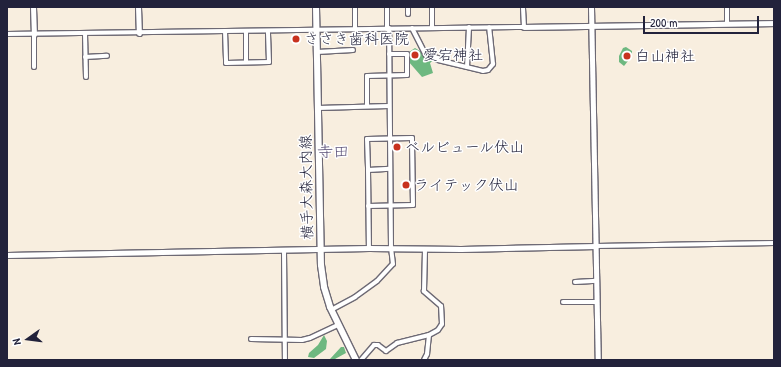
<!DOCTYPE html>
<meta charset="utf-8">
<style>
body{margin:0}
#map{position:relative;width:781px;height:367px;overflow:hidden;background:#f8eedf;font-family:"Patrick Hand","Klee One",sans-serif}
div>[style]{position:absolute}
.forest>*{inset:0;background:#6eb880}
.roads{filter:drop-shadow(1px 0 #6d6974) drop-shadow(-1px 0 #6d6974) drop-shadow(0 1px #6d6974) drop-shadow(0 -1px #6d6974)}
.minor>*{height:4px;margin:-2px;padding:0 2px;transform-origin:2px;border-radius:2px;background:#fff}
.tertiary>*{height:5px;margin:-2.5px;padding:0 2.5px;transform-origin:2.5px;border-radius:2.5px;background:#fff}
.primary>*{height:6px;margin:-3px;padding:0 3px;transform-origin:3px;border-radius:3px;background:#fff}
.dots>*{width:11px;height:11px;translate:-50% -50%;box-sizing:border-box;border:2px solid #fff;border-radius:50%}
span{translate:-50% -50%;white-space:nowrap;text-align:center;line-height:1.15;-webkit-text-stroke:3px #fff;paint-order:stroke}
.poi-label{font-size:15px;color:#22223b}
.left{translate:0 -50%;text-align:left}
.street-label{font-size:15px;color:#22223b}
.neighbourhood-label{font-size:16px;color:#5c5279}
.frame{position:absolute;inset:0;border:8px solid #22223b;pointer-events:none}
.north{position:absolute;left:8px;top:319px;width:40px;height:40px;-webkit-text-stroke:3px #fff;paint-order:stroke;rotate:256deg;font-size:11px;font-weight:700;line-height:16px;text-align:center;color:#22223b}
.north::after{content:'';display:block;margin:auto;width:14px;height:18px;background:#22223b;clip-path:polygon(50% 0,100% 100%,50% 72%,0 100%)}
.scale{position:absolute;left:643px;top:16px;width:116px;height:18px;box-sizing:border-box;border:2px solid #22223b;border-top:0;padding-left:5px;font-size:12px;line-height:14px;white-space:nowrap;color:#22223b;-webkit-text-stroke:3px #fff;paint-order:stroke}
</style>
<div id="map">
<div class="forest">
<i style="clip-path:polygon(626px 47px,632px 51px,632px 56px,624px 66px,619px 62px,619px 56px,623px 48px)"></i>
<i style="clip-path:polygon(415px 48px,420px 51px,429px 48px,436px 49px,435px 59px,430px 63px,433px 73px,422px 77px,408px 61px,409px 52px)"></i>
<i style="clip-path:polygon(324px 335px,327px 341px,326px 349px,314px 358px,308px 357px,309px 353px,318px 345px)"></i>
<i style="clip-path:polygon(341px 347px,344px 347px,346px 353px,335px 359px,319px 360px,330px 359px)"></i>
</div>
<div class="roads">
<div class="minor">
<i style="left:355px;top:7px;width:22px;rotate:90deg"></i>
<i style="left:387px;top:7px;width:22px;rotate:90deg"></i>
<i style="left:408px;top:7px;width:7px;rotate:90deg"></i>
<i style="left:727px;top:7px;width:16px;rotate:90deg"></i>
<i style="left:412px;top:28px;width:30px;rotate:63deg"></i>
<i style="left:426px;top:55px;width:12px;rotate:14deg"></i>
<i style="left:438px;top:58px;width:2px;rotate:90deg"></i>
<i style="left:438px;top:60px;width:46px;rotate:13.7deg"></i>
<i style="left:483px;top:71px;width:5px;rotate:-11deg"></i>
<i style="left:488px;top:70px;width:8px;rotate:-50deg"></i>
<i style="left:493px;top:64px;width:37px;rotate:-96deg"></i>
<i style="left:432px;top:28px;width:21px;rotate:-90deg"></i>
<i style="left:225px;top:31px;width:32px;rotate:88deg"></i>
<i style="left:226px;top:63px;width:43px;rotate:-1.3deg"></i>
<i style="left:269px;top:62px;width:31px;rotate:-92deg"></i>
<i style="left:246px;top:31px;width:31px;rotate:90deg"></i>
<i style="left:85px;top:33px;width:44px;rotate:88.7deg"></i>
<i style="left:7px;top:34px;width:517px;rotate:-0.78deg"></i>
<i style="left:524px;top:27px;width:20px;rotate:-93deg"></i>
<i style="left:34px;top:34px;width:33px;rotate:90deg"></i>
<i style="left:317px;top:52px;width:36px;rotate:-3deg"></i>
<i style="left:85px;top:57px;width:22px;rotate:-3deg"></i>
<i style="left:467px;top:67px;width:40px;rotate:-87.1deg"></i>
<i style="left:367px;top:106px;width:30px;rotate:-90deg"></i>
<i style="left:367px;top:76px;width:40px;rotate:-1.4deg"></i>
<i style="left:407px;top:75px;width:21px;rotate:-90deg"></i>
<i style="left:407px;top:54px;width:18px;rotate:180deg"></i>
<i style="left:318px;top:108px;width:71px;rotate:-1.6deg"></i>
<i style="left:368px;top:170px;width:78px;rotate:89.3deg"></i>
<i style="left:368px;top:206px;width:45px;rotate:-1.3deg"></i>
<i style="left:413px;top:205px;width:67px;rotate:-90.9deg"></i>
<i style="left:412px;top:138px;width:45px;rotate:178.7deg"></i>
<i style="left:367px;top:139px;width:31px;rotate:88deg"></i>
<i style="left:368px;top:170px;width:22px;rotate:-3deg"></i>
<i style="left:596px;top:246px;width:178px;rotate:-1deg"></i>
<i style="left:284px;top:251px;width:109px;rotate:89.5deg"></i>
<i style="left:575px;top:282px;width:22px;rotate:-3deg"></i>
<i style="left:563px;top:302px;width:34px"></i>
<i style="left:331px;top:310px;width:27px;rotate:-28deg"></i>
<i style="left:355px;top:297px;width:27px;rotate:-36deg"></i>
<i style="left:377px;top:281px;width:23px;rotate:-47deg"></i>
<i style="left:393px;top:264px;width:16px;rotate:-97deg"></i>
<i style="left:391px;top:248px;width:220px;rotate:-90.5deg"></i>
<i style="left:251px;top:339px;width:51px;rotate:1.1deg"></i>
<i style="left:302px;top:340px;width:8px;rotate:-14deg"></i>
<i style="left:310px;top:338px;width:31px;rotate:-25deg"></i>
<i style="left:361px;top:360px;width:20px;rotate:-49deg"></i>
<i style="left:374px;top:345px;width:4px"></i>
<i style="left:378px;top:345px;width:10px;rotate:37deg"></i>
<i style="left:386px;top:351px;width:14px;rotate:-36deg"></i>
<i style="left:397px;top:343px;width:33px;rotate:-14deg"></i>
<i style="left:424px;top:360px;width:7px;rotate:-63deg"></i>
<i style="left:427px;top:354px;width:19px;rotate:-84deg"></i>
<i style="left:429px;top:335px;width:10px;rotate:-29deg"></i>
<i style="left:438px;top:330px;width:7px;rotate:-56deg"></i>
<i style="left:442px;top:324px;width:18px;rotate:-93deg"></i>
<i style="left:441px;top:306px;width:23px;rotate:-139deg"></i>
<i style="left:424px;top:291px;width:42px;rotate:-88.6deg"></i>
</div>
<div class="tertiary">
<i style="left:33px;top:7px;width:27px;rotate:88deg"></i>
<i style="left:138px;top:7px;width:26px;rotate:88deg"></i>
<i style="left:591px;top:7px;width:353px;rotate:88.9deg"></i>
<i style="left:524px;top:27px;width:250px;rotate:-0.9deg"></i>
<i style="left:7px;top:255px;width:362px;rotate:-1.1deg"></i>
<i style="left:369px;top:248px;width:92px;rotate:0.6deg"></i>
<i style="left:461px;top:249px;width:135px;rotate:-1.3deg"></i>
</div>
<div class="primary">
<i style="left:316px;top:7px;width:258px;rotate:88.9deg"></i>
<i style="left:321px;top:265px;width:22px;rotate:82deg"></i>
<i style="left:324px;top:287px;width:21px;rotate:73deg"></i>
<i style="left:330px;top:307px;width:59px;rotate:63.9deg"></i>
</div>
</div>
<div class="dots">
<i style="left:296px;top:39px;background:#c8321e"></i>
<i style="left:415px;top:55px;background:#c8321e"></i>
<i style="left:627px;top:56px;background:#c8321e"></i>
<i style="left:397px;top:147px;background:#c8321e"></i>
<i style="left:406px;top:185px;background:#c8321e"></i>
</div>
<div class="poi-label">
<span class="left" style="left:304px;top:39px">ささき歯科医院</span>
<span class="left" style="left:423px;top:55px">愛宕神社</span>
<span class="left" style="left:635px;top:56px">白山神社</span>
<span class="left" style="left:405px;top:147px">ベルビュール伏山</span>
<span class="left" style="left:414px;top:185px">ライテック伏山</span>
</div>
<div class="street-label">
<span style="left:306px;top:187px;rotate:-91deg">横手大森大内線</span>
</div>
<div class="neighbourhood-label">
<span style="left:333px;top:151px">寺田</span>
</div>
<div class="frame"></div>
<div class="north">N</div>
<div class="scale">200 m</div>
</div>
